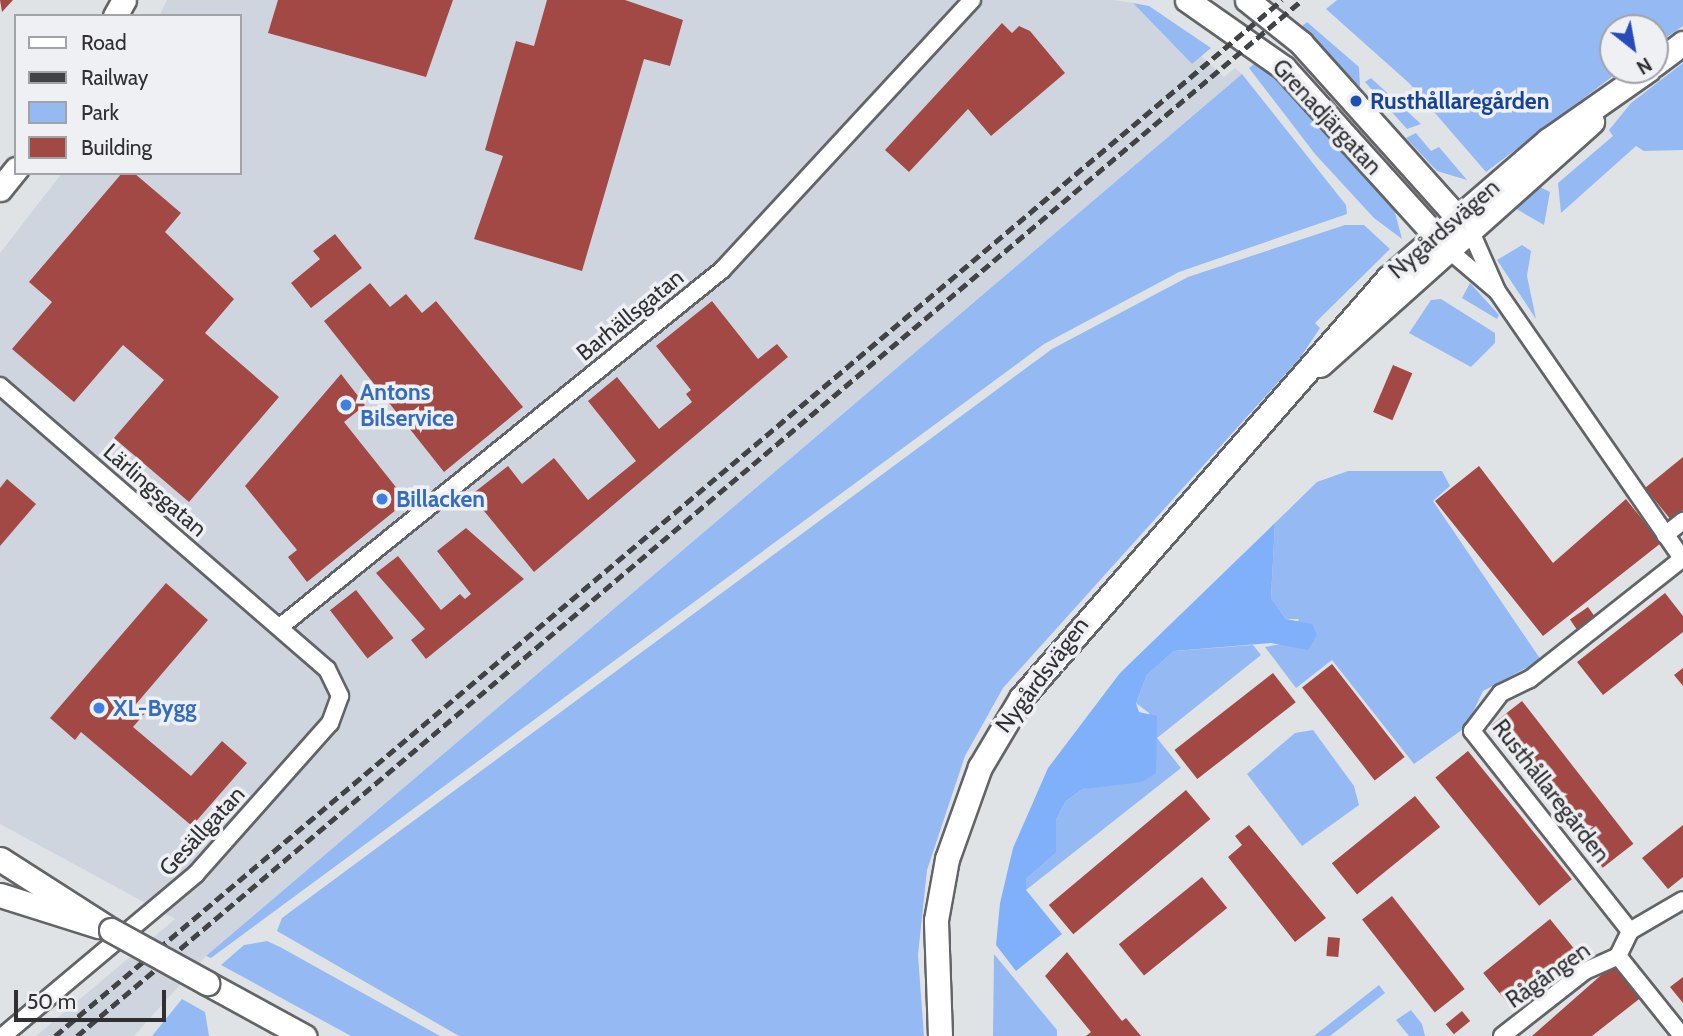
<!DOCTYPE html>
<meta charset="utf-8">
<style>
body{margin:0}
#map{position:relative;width:1683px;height:1036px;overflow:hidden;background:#e0e3e6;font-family:Cabin,sans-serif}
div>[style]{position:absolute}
.built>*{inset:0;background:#cfd5df}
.green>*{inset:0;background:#94b9f3}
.forest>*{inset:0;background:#81b0fa}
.building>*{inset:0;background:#a24945;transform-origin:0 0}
.roads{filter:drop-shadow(2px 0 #636467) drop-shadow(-2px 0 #636467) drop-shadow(0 2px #636467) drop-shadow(0 -2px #636467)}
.street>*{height:16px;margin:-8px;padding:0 8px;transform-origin:8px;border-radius:8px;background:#fff}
.secondary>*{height:23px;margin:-11.5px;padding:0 11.5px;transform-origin:11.5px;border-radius:11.5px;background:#fff}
.rail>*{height:5px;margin-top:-2.5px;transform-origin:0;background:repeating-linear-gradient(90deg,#424345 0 10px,transparent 0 15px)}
.bridges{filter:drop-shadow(2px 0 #636467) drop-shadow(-2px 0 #636467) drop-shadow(0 2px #636467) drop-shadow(0 -2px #636467)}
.secondary-bridge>*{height:23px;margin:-11.5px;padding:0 11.5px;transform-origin:11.5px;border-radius:11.5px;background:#fff}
.dots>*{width:19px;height:19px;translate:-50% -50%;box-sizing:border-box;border:4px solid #eef0f3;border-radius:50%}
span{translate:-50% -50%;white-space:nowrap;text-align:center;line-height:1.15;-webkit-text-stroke:7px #eef0f3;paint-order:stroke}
.transit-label{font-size:23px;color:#164399;font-weight:700}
.left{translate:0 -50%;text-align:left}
.street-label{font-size:23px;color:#303032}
.shop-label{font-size:23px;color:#366cbe;font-weight:700}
.legend{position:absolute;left:14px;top:14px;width:228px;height:161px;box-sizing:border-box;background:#eef0f3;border:2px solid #a2a3a6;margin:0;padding:9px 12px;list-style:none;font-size:21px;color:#303032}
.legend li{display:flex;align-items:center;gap:14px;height:35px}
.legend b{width:35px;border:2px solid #a2a3a6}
.north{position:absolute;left:1599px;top:14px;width:70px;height:70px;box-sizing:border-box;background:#eef0f3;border:2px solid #a2a3a6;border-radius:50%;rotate:149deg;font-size:19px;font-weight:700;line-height:28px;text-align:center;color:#303032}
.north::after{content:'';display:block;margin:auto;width:24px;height:32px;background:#254cba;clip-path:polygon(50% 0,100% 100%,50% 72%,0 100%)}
.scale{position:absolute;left:14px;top:990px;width:152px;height:32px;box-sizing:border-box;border:4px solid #303032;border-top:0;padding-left:9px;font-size:21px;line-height:24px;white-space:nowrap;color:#303032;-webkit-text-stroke:5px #eef0f3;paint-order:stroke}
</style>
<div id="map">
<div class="built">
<i style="clip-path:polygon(167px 0,1115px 0,1133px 3px,1192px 64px,1201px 56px,1224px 77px,1235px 68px,1242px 74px,206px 956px,134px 1036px,36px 1036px,175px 919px,0 824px,0 253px,62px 173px,240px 173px,240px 16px,159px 16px)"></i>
</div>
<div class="green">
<i style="clip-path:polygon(1337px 0,1683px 0,1683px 26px,1655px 45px,1655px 28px,1613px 28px,1613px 70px,1621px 70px,1486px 172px,1409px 83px,1326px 9px)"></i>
<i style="clip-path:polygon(1133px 3px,1149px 6px,1211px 48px,1192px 64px)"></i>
<i style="clip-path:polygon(1307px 22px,1359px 67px,1360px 87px,1302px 26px)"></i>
<i style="clip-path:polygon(1259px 60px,1393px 205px,1402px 239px,1374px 218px,1315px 154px,1249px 68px)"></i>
<i style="clip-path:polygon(1683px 63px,1683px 150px,1644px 151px,1636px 146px,1561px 213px,1558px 183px,1613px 136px,1609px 130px,1631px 103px)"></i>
<i style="clip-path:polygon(1242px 74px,1346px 205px,1347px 214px,1179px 272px,1044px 344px,211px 958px,206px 956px)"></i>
<i style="clip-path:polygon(1371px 78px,1421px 124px,1407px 129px,1365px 82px)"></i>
<i style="clip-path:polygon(1416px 133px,1431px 151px,1439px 147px,1467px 180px,1437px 171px,1406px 138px)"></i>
<i style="clip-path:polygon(1540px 187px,1550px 192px,1544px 225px,1513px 207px)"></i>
<i style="clip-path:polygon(1345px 225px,1364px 225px,1390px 249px,1315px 323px,1320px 328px,1300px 358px,1003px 688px,965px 756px,927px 870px,918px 955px,924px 1036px,459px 1036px,277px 931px,282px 918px,1052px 349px,1188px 277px)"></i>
<i style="clip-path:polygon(1522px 245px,1531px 251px,1527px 276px,1536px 319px,1497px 260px)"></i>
<i style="clip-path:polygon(1470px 283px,1499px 315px,1497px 319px,1462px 298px)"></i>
<i style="clip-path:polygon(1441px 299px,1495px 333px,1495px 343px,1471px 367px,1409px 333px,1431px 300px)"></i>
<i style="clip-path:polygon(1348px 471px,1442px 471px,1450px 486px,1433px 501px,1541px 660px,1483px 691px,1466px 727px,1414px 764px,1332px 660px,1296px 688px,1265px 647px,1287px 643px,1299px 619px,1286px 619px,1271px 598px,1275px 523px,1317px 482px)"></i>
<i style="clip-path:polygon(1253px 645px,1261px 655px,1157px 738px,1181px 768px,1026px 890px,1026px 879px,1056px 853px,1056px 820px,1066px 801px,1083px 789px,1156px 773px,1149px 713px,1136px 703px,1147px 675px,1174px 651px)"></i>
<i style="clip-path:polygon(1313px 730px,1354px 786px,1359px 805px,1302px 846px,1247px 774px,1295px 733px)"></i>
<i style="clip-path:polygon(267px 941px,280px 947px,440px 1036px,351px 1036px,221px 965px,244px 945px)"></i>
<i style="clip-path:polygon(994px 954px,1057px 1030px,1057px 1036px,993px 1036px)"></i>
<i style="clip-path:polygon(1379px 985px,1385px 993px,1330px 1036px,1314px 1036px)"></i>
<i style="clip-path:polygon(182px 999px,205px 1012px,209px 1036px,152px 1036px)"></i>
<i style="clip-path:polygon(1411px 1010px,1422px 1024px,1425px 1036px,1409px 1036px,1396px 1020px)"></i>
</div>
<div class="forest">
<i style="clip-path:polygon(1275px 523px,1271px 598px,1286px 619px,1312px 624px,1317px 635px,1308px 650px,1271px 643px,1174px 651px,1147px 675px,1136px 703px,1139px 712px,1157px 716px,1156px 773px,1142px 782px,1083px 789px,1066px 801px,1056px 820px,1056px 853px,1026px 879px,1026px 890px,1062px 934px,1016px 971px,996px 945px,1000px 903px,1013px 848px,1048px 768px,1120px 673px)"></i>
</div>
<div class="building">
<i style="clip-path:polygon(0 0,13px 0,2px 12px)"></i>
<i style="clip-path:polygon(278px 0,453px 0,426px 77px,268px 33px)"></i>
<i style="clip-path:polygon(547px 0,625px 0,683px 20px,670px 66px,644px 59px,582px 271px,474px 239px,503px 156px,485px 150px,516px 41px,534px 46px)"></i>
<i style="clip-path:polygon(1002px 23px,1012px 33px,1019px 26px,1030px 31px,1065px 73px,991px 136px,968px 109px,909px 172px,885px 150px)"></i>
<i style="clip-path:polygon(122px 173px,134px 173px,181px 213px,165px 232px,234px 299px,205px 333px,279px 397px,189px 502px,114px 438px,164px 380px,123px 345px,74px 402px,12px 349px,52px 302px,29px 282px)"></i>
<i style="clip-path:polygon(335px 234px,362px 268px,311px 308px,291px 283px,320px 259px,313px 251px)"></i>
<i style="clip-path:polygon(370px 283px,390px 307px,406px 294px,422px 313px,436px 301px,523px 407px,444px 472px,324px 321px)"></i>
<i style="clip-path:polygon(712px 301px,758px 359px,777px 344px,788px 357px,534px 572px,471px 495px,508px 466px,522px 484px,554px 458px,588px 500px,636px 461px,588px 401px,617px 377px,659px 429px,692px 402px,686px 394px,691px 390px,656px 346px)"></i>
<i style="left:1393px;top:365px;width:21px;height:51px;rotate:23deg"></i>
<i style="clip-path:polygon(341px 374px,365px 405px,344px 422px,407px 501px,307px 582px,288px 557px,297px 550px,245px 486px)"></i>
<i style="clip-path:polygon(1683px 457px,1683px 510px,1671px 520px,1645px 488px)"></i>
<i style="clip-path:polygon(1479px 466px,1553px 563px,1626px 499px,1661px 543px,1543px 636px,1435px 501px)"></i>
<i style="clip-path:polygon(7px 479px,36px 504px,0 546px,0 488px)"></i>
<i style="clip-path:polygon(466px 528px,524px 579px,426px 659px,411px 640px,425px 629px,376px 573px,398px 556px,441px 610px,460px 594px,465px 599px,471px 594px,437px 551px)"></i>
<i style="clip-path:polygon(166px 583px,208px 620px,136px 704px,145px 713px,133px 727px,191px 776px,222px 741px,247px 763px,192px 826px,81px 732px,75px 740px,50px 718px)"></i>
<i style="left:356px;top:590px;width:61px;height:33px;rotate:52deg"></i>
<i style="clip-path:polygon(1665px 593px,1683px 616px,1683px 632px,1603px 695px,1577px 662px)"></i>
<i style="left:1588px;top:607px;width:12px;height:22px;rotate:55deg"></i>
<i style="left:1332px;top:664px;width:118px;height:38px;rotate:52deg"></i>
<i style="clip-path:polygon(1683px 668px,1683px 686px,1674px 675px)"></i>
<i style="left:1273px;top:673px;width:37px;height:125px;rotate:52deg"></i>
<i style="left:1522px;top:701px;width:181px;height:39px;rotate:52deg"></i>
<i style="left:1468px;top:751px;width:165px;height:42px;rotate:51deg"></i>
<i style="left:1186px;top:790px;width:38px;height:179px;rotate:50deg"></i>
<i style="left:1415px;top:796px;width:40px;height:107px;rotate:51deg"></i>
<i style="clip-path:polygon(1249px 825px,1326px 918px,1295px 942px,1228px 857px,1242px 845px,1235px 836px)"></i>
<i style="clip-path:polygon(1683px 825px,1683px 877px,1668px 889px,1642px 858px)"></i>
<i style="left:1202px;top:877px;width:40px;height:107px;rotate:51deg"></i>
<i style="left:1392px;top:896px;width:118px;height:38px;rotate:52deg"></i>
<i style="left:1550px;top:919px;width:41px;height:86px;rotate:51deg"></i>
<i style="left:1328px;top:937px;width:12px;height:19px;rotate:5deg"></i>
<i style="clip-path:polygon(1067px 952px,1122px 1021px,1126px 1018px,1141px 1036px,1086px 1036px,1091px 1032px,1045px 976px)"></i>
<i style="clip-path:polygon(1616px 962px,1643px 996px,1592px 1036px,1532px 1036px)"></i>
<i style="clip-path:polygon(1683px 977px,1683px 1003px,1670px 987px)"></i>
<i style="left:1462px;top:1011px;width:13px;height:21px;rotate:51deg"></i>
</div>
<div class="roads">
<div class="street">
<i style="left:1472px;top:234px;width:62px;rotate:66.3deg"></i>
<i style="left:1451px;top:252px;width:60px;rotate:40.3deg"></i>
<i style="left:1497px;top:291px;width:327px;rotate:55.3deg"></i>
<i style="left:0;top:386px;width:432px;rotate:40.9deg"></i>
<i style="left:327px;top:669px;width:30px;rotate:64deg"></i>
<i style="left:340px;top:696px;width:29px;rotate:110deg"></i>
<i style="left:330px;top:723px;width:202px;rotate:131.6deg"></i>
<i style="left:196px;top:874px;width:252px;rotate:140deg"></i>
<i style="left:1665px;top:535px;width:23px;rotate:-38deg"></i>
<i style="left:280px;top:627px;width:568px;rotate:-38.93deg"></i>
<i style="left:722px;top:270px;width:368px;rotate:-47.2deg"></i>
<i style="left:1630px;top:931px;width:255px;rotate:-128.3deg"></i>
<i style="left:1472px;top:731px;width:48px;rotate:-52.7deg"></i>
<i style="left:1501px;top:693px;width:32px;rotate:-26deg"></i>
<i style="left:1530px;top:679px;width:194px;rotate:-38.3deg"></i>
<i style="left:1618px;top:956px;width:102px;rotate:51.3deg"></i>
<i style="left:1502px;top:1036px;width:105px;rotate:-38.1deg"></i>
<i style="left:1585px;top:971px;width:36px;rotate:-24deg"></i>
<i style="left:1618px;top:956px;width:28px;rotate:-64deg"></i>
<i style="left:1630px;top:931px;width:61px;rotate:-30.3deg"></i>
</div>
<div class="secondary">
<i style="left:1187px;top:0;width:118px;rotate:35deg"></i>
<i style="left:1284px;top:68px;width:239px;rotate:47.9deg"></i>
<i style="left:1247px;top:0;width:69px;rotate:38.5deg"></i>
<i style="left:1301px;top:43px;width:246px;rotate:48.1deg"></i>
<i style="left:115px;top:16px;width:18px;rotate:-61deg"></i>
<i style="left:1655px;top:64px;width:35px;rotate:-37deg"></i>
<i style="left:0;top:189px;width:26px;rotate:-51deg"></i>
<i style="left:1320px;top:365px;width:365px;rotate:-41.8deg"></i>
<i style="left:0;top:859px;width:132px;rotate:32.6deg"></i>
<i style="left:0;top:895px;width:103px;rotate:17.6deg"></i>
<i style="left:207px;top:983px;width:111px;rotate:28.7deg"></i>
<i style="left:940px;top:1036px;width:116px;rotate:-92deg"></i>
<i style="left:936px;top:920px;width:62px;rotate:-79.8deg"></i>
<i style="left:947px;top:859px;width:98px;rotate:-70.3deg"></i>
<i style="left:980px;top:767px;width:80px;rotate:-59.3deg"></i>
<i style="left:1021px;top:698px;width:558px;rotate:-48.85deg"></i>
<i style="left:1388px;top:278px;width:211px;rotate:-40.8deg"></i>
<i style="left:1548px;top:140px;width:122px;rotate:-35deg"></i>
</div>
</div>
<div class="rail">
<i style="left:55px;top:1036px;width:1606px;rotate:-40.18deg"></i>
<i style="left:77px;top:1036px;width:1604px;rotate:-40.22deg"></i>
</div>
<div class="bridges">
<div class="secondary-bridge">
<i style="left:111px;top:930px;width:110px;rotate:28.9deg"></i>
</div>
</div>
<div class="dots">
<i style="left:1356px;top:101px;background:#1a4fb4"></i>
<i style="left:346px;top:405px;background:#3f7fe0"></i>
<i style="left:382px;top:499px;background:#3f7fe0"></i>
<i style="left:99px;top:708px;background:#3f7fe0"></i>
</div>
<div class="transit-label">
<span class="left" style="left:1370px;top:101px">Rusthållaregården</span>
</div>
<div class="street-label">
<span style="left:1327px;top:117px;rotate:47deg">Grenadjärgatan</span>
<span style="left:1444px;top:229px;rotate:-41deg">Nygårdsvägen</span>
<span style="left:630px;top:315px;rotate:-39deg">Barhällsgatan</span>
<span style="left:155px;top:490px;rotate:41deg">Lärlingsgatan</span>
<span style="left:1042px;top:675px;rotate:-53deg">Nygårdsvägen</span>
<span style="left:1551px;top:791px;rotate:52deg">Rusthållaregården</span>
<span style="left:202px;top:831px;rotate:-47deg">Gesällgatan</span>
<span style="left:1548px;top:975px;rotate:-35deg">Rågången</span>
</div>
<div class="shop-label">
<span class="left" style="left:360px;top:405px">Antons<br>Bilservice</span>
<span class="left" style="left:396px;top:499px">Billacken</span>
<span class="left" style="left:113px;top:708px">XL-Bygg</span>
</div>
<ul class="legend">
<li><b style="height:9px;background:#fff"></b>Road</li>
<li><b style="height:9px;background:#424345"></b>Railway</li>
<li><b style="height:19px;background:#94b9f3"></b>Park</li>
<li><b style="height:19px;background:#a24945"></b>Building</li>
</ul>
<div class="north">N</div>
<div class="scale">50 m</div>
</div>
